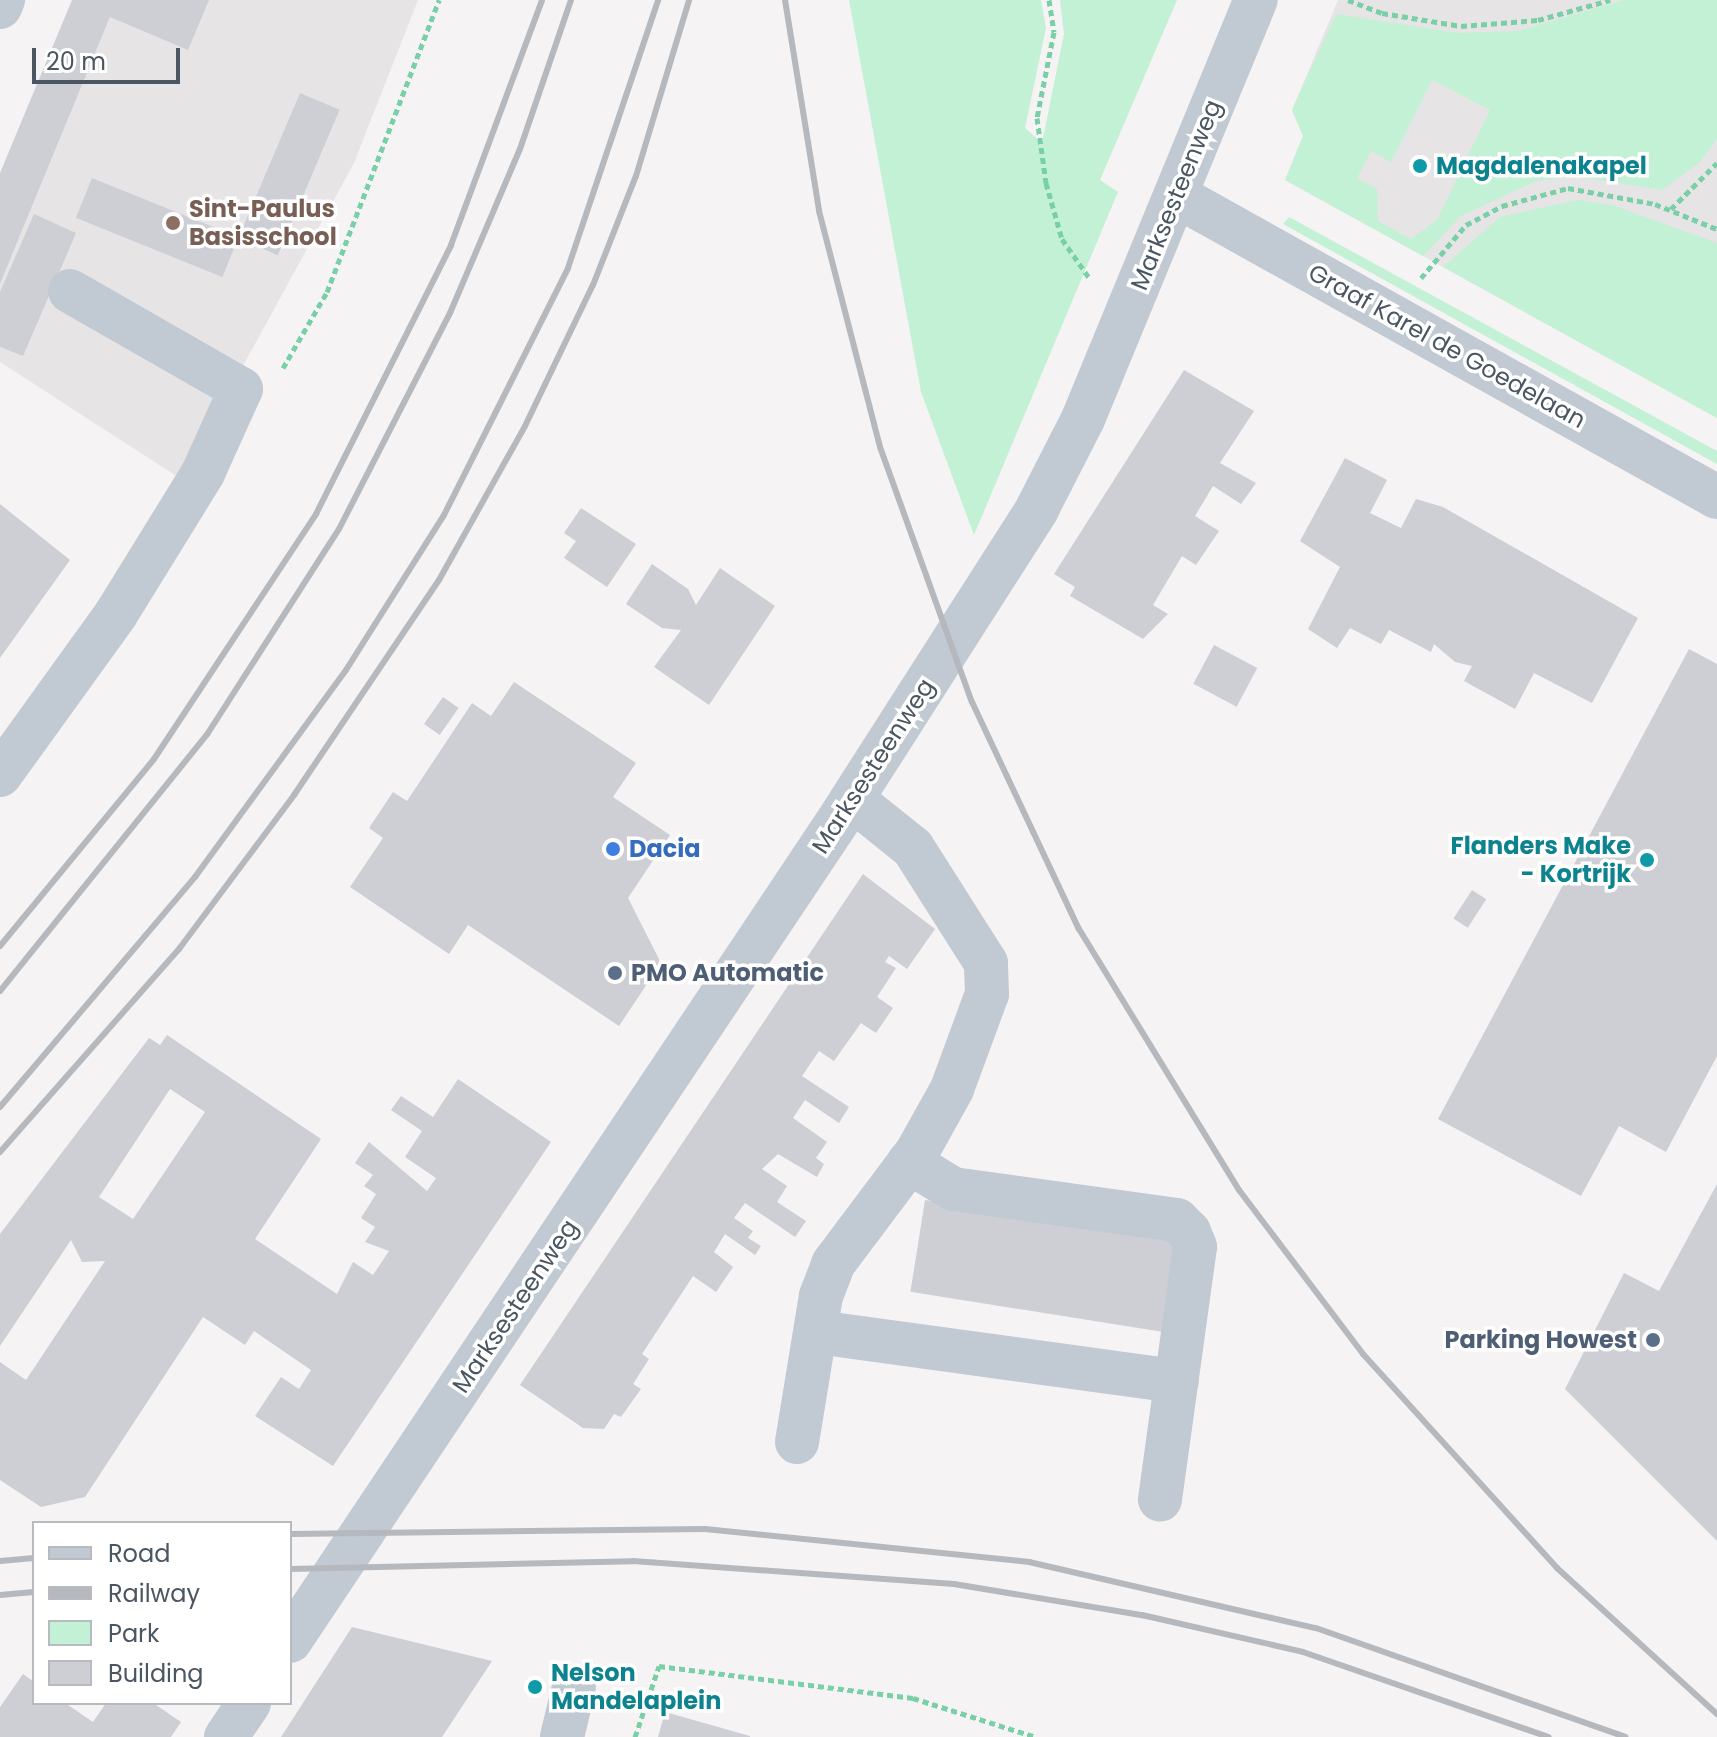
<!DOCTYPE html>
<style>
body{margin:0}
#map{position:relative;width:1717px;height:1737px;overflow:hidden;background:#f5f3f3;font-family:Poppins,sans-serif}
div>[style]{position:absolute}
.education>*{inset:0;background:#e6e4e5}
.green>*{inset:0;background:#c3f1d5}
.building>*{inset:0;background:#cdcfd5;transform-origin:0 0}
.path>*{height:5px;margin-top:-2.5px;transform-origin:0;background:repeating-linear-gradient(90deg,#7ad0a6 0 6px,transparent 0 10px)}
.minor>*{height:44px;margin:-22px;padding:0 22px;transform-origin:22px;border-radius:22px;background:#c1cad2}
.rail>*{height:6px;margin:-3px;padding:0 3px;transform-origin:3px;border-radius:3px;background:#b5b8bd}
.dots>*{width:22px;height:22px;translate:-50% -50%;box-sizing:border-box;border:4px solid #fff;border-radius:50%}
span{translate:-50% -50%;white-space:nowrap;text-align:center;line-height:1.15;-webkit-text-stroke:7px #fff;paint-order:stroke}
.culture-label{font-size:24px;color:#0d838f;font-weight:700}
.left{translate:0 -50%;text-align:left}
.right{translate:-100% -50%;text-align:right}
.street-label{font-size:24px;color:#4a5661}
.education-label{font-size:24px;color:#785e54;font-weight:700}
.shop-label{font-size:24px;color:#366cbe;font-weight:700}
.service-label{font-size:24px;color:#4e5e75;font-weight:700}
.legend{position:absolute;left:32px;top:1521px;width:260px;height:184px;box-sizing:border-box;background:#fff;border:2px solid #b7bbc0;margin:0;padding:10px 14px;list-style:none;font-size:24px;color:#4a5661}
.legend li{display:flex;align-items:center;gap:16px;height:40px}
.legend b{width:40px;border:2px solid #b7bbc0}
.scale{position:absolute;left:32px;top:48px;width:148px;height:36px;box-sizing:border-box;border:4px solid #4a5661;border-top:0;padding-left:10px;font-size:24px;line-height:28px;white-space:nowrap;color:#4a5661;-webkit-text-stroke:6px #fff;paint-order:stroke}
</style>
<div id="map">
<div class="education">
<i style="clip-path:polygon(117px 0,418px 0,354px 163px,181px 479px,0 362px,0 284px)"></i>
<i style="clip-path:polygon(1338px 0,1717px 0,1717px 418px,1285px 180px,1303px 136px,1292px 110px)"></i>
</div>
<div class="green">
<i style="clip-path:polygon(849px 0,1041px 0,1046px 28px,1025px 128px,1042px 143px,1064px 34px,1060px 0,1177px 0,1100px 180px,1118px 192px,974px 535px,921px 392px)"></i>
<i style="clip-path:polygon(evenodd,1624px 0,1717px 0,1717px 139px,1700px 162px,1662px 190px,1575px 176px,1536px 181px,1461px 216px,1423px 256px,1285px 180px,1303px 136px,1292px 110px,1336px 14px,1458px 33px,1517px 31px,1624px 0,1432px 80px,1490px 110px,1437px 220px,1411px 239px,1378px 221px,1377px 189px,1357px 178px,1371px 151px,1391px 162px,1432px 80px)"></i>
<i style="clip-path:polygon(1578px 200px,1612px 205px,1717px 243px,1717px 418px,1443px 267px,1500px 217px)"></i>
<i style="clip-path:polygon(1289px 217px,1717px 451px,1717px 464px,1283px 224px)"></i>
</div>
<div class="building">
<i style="clip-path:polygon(72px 0,209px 0,188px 50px,110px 17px,0 284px,0 173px)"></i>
<i style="left:300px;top:93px;width:43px;height:158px;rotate:23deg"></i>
<i style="left:92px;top:178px;width:158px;height:43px;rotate:22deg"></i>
<i style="clip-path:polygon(34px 214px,76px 233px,23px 356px,0 347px,0 292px)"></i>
<i style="clip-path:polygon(1184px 370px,1254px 411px,1220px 463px,1256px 483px,1241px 504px,1213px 486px,1195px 516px,1219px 531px,1196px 565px,1182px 556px,1153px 605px,1168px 614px,1143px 639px,1070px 596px,1075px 587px,1054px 574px)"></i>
<i style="clip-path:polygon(1345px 458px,1387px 480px,1370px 513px,1401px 528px,1416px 499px,1443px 507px,1638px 618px,1592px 703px,1534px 673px,1515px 709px,1464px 681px,1472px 666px,1455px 662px,1434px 644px,1431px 652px,1389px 630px,1381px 644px,1350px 628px,1337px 648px,1308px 629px,1340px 567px,1300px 541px)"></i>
<i style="clip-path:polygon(0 504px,70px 560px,0 658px)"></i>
<i style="clip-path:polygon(581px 508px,636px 544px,607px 587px,564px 558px,576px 541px,564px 533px)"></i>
<i style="clip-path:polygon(652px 564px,688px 589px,696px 605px,720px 568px,775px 606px,709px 705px,654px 667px,681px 630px,662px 628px,626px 604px)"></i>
<i style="left:1214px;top:645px;width:49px;height:44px;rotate:28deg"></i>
<i style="clip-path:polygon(1689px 649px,1717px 664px,1717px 1056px,1666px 1152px,1619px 1126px,1581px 1196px,1438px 1119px)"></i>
<i style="clip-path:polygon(514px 682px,636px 763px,613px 797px,670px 835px,628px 898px,661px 963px,619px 1026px,468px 925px,449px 954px,350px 887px,383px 838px,369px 828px,393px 792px,407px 801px,472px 703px,491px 716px)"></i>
<i style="left:443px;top:697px;width:19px;height:33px;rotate:35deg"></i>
<i style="clip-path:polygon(863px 874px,935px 929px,907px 969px,889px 956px,885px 962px,896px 968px,877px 997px,893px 1008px,876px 1033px,861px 1023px,834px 1061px,819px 1051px,802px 1076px,849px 1107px,839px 1123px,805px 1100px,793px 1118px,827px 1142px,816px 1158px,824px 1164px,817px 1177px,778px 1154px,762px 1169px,787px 1186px,777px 1202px,806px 1221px,795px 1237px,745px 1203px,734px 1218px,753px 1231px,748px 1238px,761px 1246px,755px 1255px,725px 1234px,714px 1252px,733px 1267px,716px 1292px,693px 1276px,642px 1354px,649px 1359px,633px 1384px,641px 1389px,621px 1417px,614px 1414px,604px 1429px,583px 1428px,520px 1385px)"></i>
<i style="left:1472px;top:890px;width:17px;height:34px;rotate:33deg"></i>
<i style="clip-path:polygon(evenodd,167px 1035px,321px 1139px,255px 1239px,337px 1294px,353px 1262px,373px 1275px,389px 1251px,365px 1242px,375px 1227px,361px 1218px,376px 1194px,364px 1186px,373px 1175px,355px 1163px,369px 1142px,427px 1191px,436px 1178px,405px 1157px,422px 1131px,391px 1110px,401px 1096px,433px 1117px,458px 1079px,551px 1142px,333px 1466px,255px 1416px,281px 1377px,299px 1389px,311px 1370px,254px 1331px,245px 1345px,203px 1317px,85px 1497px,41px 1507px,0 1480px,0 1362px,26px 1380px,105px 1261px,82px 1262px,71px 1240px,0 1346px,0 1234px,149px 1038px,160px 1045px,167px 1035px,170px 1089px,205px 1112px,133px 1219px,99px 1197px,170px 1089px)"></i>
<i style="clip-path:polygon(1717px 1184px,1717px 1541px,1565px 1389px,1624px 1273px,1659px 1291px)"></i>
<i style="left:925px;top:1200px;width:261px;height:93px;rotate:9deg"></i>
<i style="clip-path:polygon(352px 1627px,492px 1661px,442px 1737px,281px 1737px)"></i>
<i style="clip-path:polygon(23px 1674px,34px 1682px,34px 1703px,65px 1703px,93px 1722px,106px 1703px,153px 1703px,181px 1722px,171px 1737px,0 1737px,0 1707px)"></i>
<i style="clip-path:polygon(665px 1712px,750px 1736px,750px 1737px,658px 1737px)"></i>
</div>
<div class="path">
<i style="left:1049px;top:0;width:32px;rotate:81deg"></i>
<i style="left:1054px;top:32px;width:88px;rotate:101.2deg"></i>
<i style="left:1037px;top:118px;width:66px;rotate:82.1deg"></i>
<i style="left:1046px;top:183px;width:58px;rotate:74.1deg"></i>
<i style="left:1062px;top:239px;width:49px;rotate:55deg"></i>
<i style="left:1348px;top:0;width:36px;rotate:21deg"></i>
<i style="left:1382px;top:13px;width:80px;rotate:9.3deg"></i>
<i style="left:1461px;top:26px;width:77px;rotate:-4.5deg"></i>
<i style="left:1538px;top:20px;width:75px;rotate:-15.5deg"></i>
<i style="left:1671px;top:209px;width:65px;rotate:-45deg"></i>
<i style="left:1421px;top:278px;width:70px;rotate:-49.7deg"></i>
<i style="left:1466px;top:225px;width:41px;rotate:-27.8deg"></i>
<i style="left:1502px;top:206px;width:68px;rotate:-15.3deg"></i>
<i style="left:1568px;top:188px;width:88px;rotate:10.4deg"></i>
<i style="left:1655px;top:204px;width:67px;rotate:22deg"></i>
<i style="left:283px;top:368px;width:88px;rotate:-59.9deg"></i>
<i style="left:327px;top:292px;width:313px;rotate:-69deg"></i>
<i style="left:617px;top:1699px;width:27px;rotate:17deg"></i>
<i style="left:635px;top:1737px;width:75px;rotate:-71.3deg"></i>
<i style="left:659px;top:1666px;width:256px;rotate:7.2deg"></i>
<i style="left:913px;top:1698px;width:129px;rotate:17.6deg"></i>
</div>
<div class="minor">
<i style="left:0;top:7px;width:8px;rotate:-67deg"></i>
<i style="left:1177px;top:196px;width:618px;rotate:29.14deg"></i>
<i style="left:0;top:775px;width:198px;rotate:-54.2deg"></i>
<i style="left:116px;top:614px;width:166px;rotate:-58.3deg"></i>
<i style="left:203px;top:473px;width:92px;rotate:-65.7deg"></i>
<i style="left:241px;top:389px;width:197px;rotate:-150.2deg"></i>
<i style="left:909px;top:1162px;width:52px;rotate:31.5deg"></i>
<i style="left:953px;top:1189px;width:226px;rotate:7.9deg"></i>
<i style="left:1177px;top:1220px;width:17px;rotate:45deg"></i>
<i style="left:1189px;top:1232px;width:16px;rotate:68deg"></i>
<i style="left:1195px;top:1247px;width:255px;rotate:97.9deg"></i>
<i style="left:817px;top:1332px;width:363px;rotate:7.8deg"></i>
<i style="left:797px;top:1442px;width:148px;rotate:-80.7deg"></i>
<i style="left:821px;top:1296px;width:34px;rotate:-69deg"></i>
<i style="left:833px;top:1264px;width:140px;rotate:-53.1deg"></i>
<i style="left:917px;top:1152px;width:72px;rotate:-60.9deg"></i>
<i style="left:952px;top:1089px;width:101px;rotate:-69.8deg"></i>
<i style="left:987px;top:994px;width:31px;rotate:-92deg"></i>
<i style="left:986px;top:963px;width:136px;rotate:-122.4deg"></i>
<i style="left:913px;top:848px;width:78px;rotate:-141.2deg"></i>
<i style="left:290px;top:1641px;width:979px;rotate:-56.25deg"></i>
<i style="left:834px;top:827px;width:377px;rotate:-57.4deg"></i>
<i style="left:1037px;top:509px;width:101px;rotate:-62.9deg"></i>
<i style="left:1083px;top:419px;width:453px;rotate:-67.6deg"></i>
<i style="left:226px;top:1737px;width:41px;rotate:-55.9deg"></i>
<i style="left:562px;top:1737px;width:51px;rotate:-76.5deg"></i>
</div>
<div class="rail">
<i style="left:785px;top:0;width:214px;rotate:80.8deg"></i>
<i style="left:819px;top:211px;width:244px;rotate:75.5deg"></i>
<i style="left:880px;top:447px;width:271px;rotate:70.2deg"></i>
<i style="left:972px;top:702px;width:251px;rotate:64.8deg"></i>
<i style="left:1079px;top:929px;width:306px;rotate:58.5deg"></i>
<i style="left:1239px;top:1190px;width:206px;rotate:52.9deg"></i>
<i style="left:1363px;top:1354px;width:289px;rotate:47.8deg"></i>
<i style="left:1557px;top:1568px;width:217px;rotate:42.4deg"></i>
<i style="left:0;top:946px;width:242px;rotate:-50.5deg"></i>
<i style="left:154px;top:759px;width:294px;rotate:-56.5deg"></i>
<i style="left:316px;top:514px;width:301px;rotate:-63.3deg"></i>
<i style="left:451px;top:245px;width:261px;rotate:-69.6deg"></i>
<i style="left:0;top:991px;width:331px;rotate:-51.1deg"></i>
<i style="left:208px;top:733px;width:242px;rotate:-57.3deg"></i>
<i style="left:339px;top:529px;width:243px;rotate:-62.8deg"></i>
<i style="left:450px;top:313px;width:178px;rotate:-66.9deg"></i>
<i style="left:520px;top:149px;width:157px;rotate:-71.1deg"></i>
<i style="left:0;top:1107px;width:302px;rotate:-49.7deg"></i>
<i style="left:195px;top:877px;width:256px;rotate:-53.9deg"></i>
<i style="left:346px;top:670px;width:183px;rotate:-57.7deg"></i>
<i style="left:444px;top:515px;width:276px;rotate:-63.3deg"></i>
<i style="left:568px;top:268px;width:283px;rotate:-71.4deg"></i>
<i style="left:0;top:1152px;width:271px;rotate:-48.6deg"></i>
<i style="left:179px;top:949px;width:192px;rotate:-53.2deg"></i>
<i style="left:294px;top:795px;width:259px;rotate:-56deg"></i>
<i style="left:439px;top:580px;width:176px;rotate:-60.8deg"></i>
<i style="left:525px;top:426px;width:157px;rotate:-64.3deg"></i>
<i style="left:593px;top:285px;width:117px;rotate:-68.5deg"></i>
<i style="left:636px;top:176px;width:184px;rotate:-73.2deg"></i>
<i style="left:290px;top:1534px;width:415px;rotate:-0.7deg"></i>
<i style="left:705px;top:1529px;width:326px;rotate:5.8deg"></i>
<i style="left:1029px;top:1562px;width:294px;rotate:13deg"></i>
<i style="left:1316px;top:1628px;width:328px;rotate:19.4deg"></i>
<i style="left:0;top:1561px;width:34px;rotate:-5deg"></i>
<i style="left:290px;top:1569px;width:343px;rotate:-1.3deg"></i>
<i style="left:633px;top:1561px;width:322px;rotate:4.1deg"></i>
<i style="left:954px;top:1584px;width:191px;rotate:9.4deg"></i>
<i style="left:1142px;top:1615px;width:165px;rotate:12.9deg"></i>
<i style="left:1303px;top:1652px;width:260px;rotate:19.1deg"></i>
<i style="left:0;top:1595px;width:34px;rotate:-5deg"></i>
</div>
<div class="dots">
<i style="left:1420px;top:166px;background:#0f9aa8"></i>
<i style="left:173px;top:223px;background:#8d6e63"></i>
<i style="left:613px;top:849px;background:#3f7fe0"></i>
<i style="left:1647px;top:860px;background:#0f9aa8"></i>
<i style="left:615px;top:973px;background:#5c6f8a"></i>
<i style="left:1653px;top:1340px;background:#5c6f8a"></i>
<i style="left:535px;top:1687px;background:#0f9aa8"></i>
</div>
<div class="culture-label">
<span class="left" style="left:1436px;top:166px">Magdalenakapel</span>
<span class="right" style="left:1631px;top:860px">Flanders Make<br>- Kortrijk</span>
<span class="left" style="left:551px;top:1687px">Nelson<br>Mandelaplein</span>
</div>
<div class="street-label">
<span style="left:1176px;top:195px;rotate:-68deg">Marksesteenweg</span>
<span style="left:1447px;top:346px;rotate:29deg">Graaf Karel de Goedelaan</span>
<span style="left:873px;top:766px;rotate:-57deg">Marksesteenweg</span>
<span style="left:515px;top:1306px;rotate:-56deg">Marksesteenweg</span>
</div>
<div class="education-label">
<span class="left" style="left:189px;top:223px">Sint-Paulus<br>Basisschool</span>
</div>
<div class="shop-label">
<span class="left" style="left:629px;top:849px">Dacia</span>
</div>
<div class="service-label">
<span class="left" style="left:631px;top:973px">PMO Automatic</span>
<span class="right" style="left:1637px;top:1340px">Parking Howest</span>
</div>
<ul class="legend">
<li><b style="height:10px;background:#c1cad2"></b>Road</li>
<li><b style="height:10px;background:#b5b8bd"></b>Railway</li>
<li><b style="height:22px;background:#c3f1d5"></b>Park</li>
<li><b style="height:22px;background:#cdcfd5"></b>Building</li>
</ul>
<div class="scale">20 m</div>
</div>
